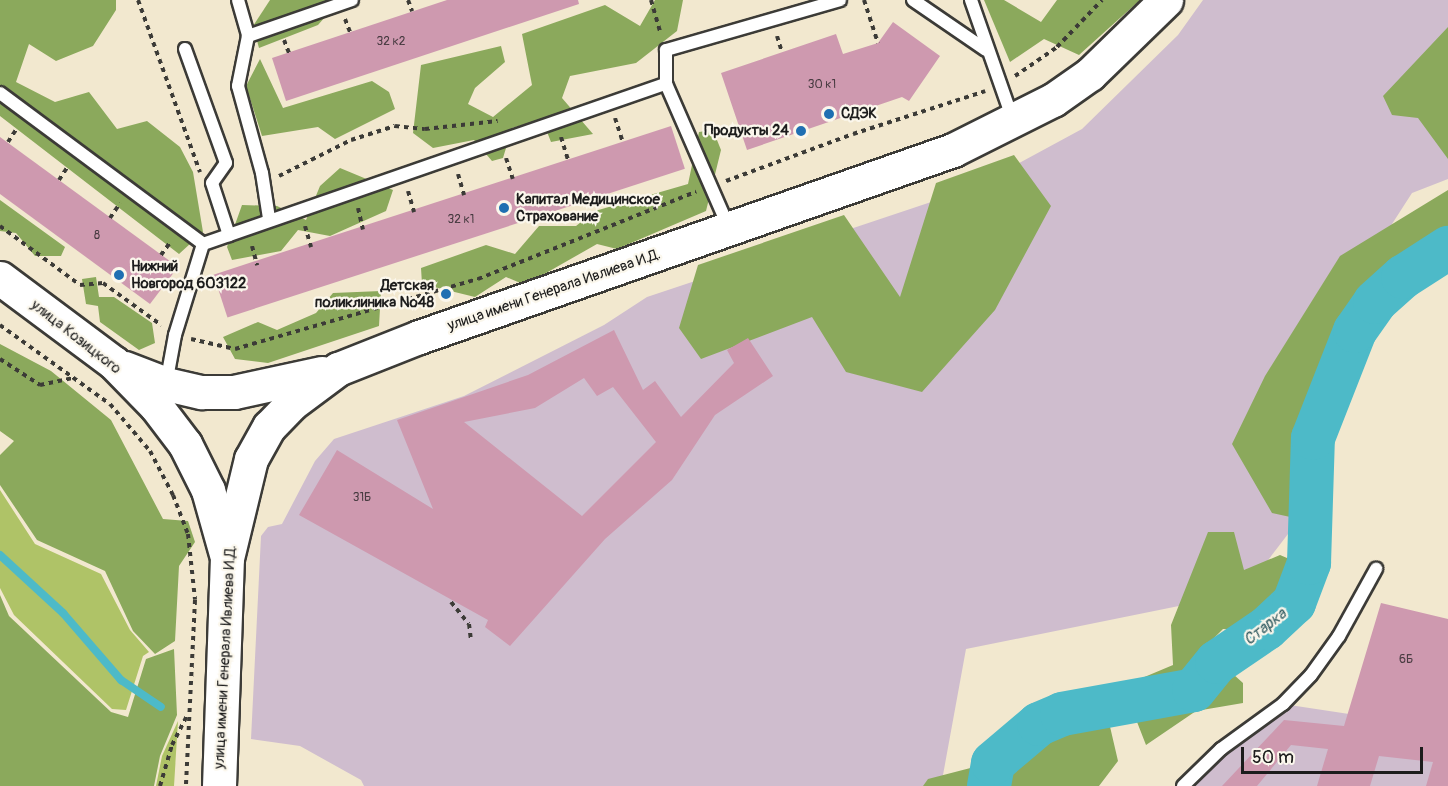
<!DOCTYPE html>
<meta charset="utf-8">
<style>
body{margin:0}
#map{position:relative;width:1448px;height:786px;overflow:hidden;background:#f2e8cf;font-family:Pangolin,sans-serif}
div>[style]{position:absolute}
.industrial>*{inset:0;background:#cfbdce}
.green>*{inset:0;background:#afc367}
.forest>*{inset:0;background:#8ba95c}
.stream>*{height:8px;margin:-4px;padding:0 4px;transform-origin:4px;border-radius:4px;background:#4dbac8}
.river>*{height:44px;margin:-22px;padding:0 22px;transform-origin:22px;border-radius:22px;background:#4dbac8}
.building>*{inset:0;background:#ce99af;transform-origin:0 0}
.path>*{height:4px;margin-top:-2px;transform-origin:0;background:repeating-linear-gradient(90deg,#3c3b37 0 4.5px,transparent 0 9px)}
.roads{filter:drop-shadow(2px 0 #3c3b37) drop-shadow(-2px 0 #3c3b37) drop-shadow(0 2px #3c3b37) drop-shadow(0 -2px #3c3b37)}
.lane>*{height:12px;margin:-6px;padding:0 6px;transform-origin:6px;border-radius:6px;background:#fff}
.secondary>*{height:33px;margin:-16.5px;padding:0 16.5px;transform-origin:16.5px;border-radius:16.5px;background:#fff}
.dots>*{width:16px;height:16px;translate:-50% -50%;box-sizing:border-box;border:3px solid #fbf7ec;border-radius:50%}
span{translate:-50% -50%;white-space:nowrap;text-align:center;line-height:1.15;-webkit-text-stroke:4.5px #fbf7ec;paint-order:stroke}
.number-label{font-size:12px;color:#483b41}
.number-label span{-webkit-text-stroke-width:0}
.poi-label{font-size:15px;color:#1c1c1c;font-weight:700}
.left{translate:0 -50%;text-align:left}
.right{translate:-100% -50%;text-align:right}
.street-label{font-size:15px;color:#1c1c1c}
.water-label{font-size:16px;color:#305b61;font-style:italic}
.scale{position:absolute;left:1241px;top:747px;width:182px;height:27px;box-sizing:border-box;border:3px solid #1c1c1c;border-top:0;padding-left:8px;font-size:18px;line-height:21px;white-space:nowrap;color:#1c1c1c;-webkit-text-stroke:4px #fbf7ec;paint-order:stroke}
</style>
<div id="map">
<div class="industrial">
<i style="clip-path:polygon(1203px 0,1448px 0,1448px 179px,1412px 193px,1303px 362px,1301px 517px,1243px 593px,966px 649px,941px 786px,364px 786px,361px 780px,300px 746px,251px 739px,261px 536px,268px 527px,282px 524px,315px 461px,334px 439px,464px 396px,604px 325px,647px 297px,973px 188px,1082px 129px,1178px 35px)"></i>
<i style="clip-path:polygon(1283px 704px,1448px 729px,1448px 786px,1183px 786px)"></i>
</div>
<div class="green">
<i style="clip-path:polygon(0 490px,35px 544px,101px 574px,130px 630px,149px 652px,143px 656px,126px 710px,112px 709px,14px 615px,0 588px)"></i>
<i style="clip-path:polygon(178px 721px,174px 786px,156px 786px,162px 756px)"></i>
</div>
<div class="forest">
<i style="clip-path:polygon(0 0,116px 0,116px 10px,93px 46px,56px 61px,29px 44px,16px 82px,55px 102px,89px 92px,117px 129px,147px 121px,180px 147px,193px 172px,203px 232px,179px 254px,0 116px)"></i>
<i style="clip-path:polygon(270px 0,340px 0,318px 25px,259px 48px,253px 26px)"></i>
<i style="clip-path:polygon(655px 0,683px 0,677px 31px,636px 63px,570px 76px,562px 98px,593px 134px,551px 142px,542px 119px,512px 128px,503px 158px,492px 161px,474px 140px,433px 148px,413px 133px,421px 65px,501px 46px,505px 62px,475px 88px,468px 104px,493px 117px,532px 85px,522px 34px,605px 5px,640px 26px)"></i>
<i style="clip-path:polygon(984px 0,1004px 0,1041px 22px,1057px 0,1140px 0,1079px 55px,1044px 39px,1010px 62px)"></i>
<i style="clip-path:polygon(1448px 27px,1448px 159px,1418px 118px,1392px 115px,1383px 96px)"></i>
<i style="clip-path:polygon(260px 59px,283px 108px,372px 81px,389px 92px,395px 109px,335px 139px,318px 127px,262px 136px,246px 86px)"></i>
<i style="clip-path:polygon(713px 130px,721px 150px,706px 211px,617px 249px,597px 244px,525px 285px,506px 277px,475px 297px,422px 284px,421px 268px,486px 245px,515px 254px,539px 226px,576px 226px,595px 211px,688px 184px,699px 132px)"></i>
<i style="clip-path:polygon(1014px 155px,1051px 206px,995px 310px,922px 392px,846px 372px,812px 317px,701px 359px,679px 328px,698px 265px,844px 215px,900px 297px,936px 183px)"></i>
<i style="clip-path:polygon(340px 168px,393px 190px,386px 211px,330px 236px,298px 230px,281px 251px,232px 260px,227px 247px,242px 205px,277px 206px,306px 220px,320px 186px)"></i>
<i style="clip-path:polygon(1448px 190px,1448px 231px,1388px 265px,1346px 326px,1312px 413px,1304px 520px,1272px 513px,1232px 444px,1265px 376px,1340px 256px)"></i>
<i style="clip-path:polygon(0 200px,65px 247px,61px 256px,35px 256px,16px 233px,0 231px)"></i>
<i style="clip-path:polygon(96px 277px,99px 297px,114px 297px,152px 323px,155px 343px,139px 350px,100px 322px,98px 306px,86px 304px,82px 279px)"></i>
<i style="clip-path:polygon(381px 291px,379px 326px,268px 363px,235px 359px,223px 337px,258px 322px,277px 330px,316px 313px,333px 293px)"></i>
<i style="clip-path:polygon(0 344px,51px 371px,111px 420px,163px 519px,188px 521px,195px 542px,179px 566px,175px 641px,155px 654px,133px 631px,105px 571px,37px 540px,0 485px,0 455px,14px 441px,0 431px)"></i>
<i style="clip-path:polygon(1208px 532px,1234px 532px,1244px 570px,1280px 555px,1294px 561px,1292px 591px,1242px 630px,1223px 629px,1204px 648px,1243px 683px,1243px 703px,1196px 711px,1146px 745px,1123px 686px,1173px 665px,1171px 625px)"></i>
<i style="clip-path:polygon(0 595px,9px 616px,111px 712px,128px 717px,146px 659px,174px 649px,177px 715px,160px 756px,154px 786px,0 786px)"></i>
<i style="clip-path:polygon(1108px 718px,1118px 761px,1099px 786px,923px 786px,928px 779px,982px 765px,1068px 723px)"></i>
</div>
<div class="stream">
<i style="left:0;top:555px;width:86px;rotate:42.6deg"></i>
<i style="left:63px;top:613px;width:89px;rotate:49.1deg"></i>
<i style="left:121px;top:680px;width:48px;rotate:34deg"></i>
</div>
<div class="river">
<i style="left:989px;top:786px;width:23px;rotate:-80deg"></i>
<i style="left:993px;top:763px;width:60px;rotate:-40.3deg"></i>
<i style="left:1039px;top:724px;width:25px;rotate:-23deg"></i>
<i style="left:1062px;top:714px;width:134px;rotate:-10.3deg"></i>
<i style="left:1194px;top:690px;width:36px;rotate:-51deg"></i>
<i style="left:1217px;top:662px;width:60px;rotate:-34.2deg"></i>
<i style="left:1267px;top:628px;width:37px;rotate:-43deg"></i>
<i style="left:1294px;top:603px;width:43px;rotate:-69.4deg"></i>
<i style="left:1309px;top:563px;width:125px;rotate:-88.2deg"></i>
<i style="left:1313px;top:438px;width:115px;rotate:-68.6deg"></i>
<i style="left:1355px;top:331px;width:35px;rotate:-55deg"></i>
<i style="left:1375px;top:302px;width:38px;rotate:-42deg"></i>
<i style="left:1403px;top:277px;width:54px;rotate:-32.8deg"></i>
</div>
<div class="building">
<i style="clip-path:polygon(447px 0,578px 0,579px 4px,286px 101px,272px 58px)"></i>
<i style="clip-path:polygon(893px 22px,940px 56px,909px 101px,902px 97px,747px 150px,721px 73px,836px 34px,843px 54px,878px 43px)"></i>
<i style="left:671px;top:126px;width:45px;height:481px;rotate:72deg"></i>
<i style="clip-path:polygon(0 137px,178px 267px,150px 304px,0 194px)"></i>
<i style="clip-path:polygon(evenodd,614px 330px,643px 390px,655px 381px,681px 417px,734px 363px,727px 350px,748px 338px,773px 376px,715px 415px,672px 480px,605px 539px,510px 646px,485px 627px,488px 620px,299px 515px,337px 450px,433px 509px,397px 420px,528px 375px,614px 330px,584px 378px,597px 396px,613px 387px,656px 442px,582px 516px,464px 422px,535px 408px,584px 378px)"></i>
<i style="clip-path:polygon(1381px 603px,1448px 619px,1448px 786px,1426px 786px,1433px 762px,1379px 756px,1370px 786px,1317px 786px,1328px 749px,1291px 745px,1257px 786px,1222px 786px,1284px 720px,1344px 726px)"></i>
</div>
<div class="path">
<i style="left:138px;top:0;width:183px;rotate:70.2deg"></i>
<i style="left:408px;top:0;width:12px;rotate:70deg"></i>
<i style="left:651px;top:0;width:35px;rotate:74deg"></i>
<i style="left:864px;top:0;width:45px;rotate:72deg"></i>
<i style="left:345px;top:19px;width:14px;rotate:69deg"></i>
<i style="left:777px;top:36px;width:17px;rotate:73deg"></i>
<i style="left:284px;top:40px;width:14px;rotate:69deg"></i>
<i style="left:1015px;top:76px;width:51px;rotate:-34.6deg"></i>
<i style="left:1057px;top:47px;width:65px;rotate:-46.2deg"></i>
<i style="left:615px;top:118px;width:25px;rotate:72deg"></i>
<i style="left:561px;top:137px;width:24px;rotate:73deg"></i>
<i style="left:8px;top:142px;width:17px;rotate:-57deg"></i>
<i style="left:506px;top:158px;width:22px;rotate:72deg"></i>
<i style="left:458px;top:174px;width:22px;rotate:74deg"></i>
<i style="left:279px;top:176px;width:80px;rotate:-26.6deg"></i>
<i style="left:351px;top:140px;width:46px;rotate:-17.7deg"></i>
<i style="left:395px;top:126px;width:30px;rotate:6deg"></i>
<i style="left:425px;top:129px;width:73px;rotate:-6.3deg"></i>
<i style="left:59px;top:180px;width:17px;rotate:-57deg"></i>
<i style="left:726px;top:181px;width:135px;rotate:-20.3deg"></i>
<i style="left:853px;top:134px;width:139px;rotate:-18deg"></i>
<i style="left:408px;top:191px;width:22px;rotate:74deg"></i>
<i style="left:358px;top:208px;width:22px;rotate:77deg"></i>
<i style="left:110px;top:218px;width:18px;rotate:-56deg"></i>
<i style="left:0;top:226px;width:99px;rotate:36.4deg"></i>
<i style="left:80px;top:285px;width:23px;rotate:-5deg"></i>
<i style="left:103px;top:283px;width:72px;rotate:35.9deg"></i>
<i style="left:305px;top:226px;width:22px;rotate:74deg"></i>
<i style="left:252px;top:246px;width:20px;rotate:75deg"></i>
<i style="left:161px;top:255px;width:17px;rotate:-54deg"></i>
<i style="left:0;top:325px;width:135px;rotate:35.7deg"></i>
<i style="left:110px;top:404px;width:62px;rotate:49.6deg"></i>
<i style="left:150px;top:451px;width:50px;rotate:62.4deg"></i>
<i style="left:173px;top:495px;width:42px;rotate:69deg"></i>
<i style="left:188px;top:534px;width:66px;rotate:83.9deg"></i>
<i style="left:195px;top:600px;width:186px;rotate:92.8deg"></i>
<i style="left:191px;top:339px;width:45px;rotate:12.8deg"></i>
<i style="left:235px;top:349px;width:253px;rotate:-16.1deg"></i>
<i style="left:478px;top:279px;width:235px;rotate:-21.8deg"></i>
<i style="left:0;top:359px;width:48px;rotate:33deg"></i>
<i style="left:40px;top:385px;width:33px;rotate:-12deg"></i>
<i style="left:451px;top:602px;width:28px;rotate:51deg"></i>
<i style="left:469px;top:624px;width:16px;rotate:83deg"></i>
<i style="left:160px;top:786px;width:43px;rotate:-73.7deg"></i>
<i style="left:172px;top:745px;width:35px;rotate:-63deg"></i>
</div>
<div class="roads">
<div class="lane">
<i style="left:238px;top:0;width:37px;rotate:74deg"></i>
<i style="left:248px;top:36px;width:51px;rotate:101.3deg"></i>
<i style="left:238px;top:86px;width:90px;rotate:74.6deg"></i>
<i style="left:262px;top:173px;width:46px;rotate:81.2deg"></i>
<i style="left:913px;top:0;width:88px;rotate:34.4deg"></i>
<i style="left:971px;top:0;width:127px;rotate:70.7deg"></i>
<i style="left:248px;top:36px;width:110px;rotate:-19.1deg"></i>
<i style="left:185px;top:49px;width:121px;rotate:70.2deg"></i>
<i style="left:226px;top:163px;width:24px;rotate:125deg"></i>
<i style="left:212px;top:183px;width:55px;rotate:71.9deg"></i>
<i style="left:0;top:93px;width:253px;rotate:36.6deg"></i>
<i style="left:729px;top:228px;width:157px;rotate:-113.6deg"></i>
<i style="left:666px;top:84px;width:34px;rotate:-90deg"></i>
<i style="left:666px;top:50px;width:181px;rotate:-16deg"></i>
<i style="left:166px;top:384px;width:50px;rotate:-79.6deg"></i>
<i style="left:175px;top:335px;width:95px;rotate:-72.9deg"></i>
<i style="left:203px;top:244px;width:490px;rotate:-19.1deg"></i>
<i style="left:1183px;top:786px;width:53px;rotate:-44.2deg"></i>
<i style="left:1221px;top:749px;width:77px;rotate:-36deg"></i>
<i style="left:1283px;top:704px;width:40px;rotate:-46deg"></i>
<i style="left:1311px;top:675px;width:48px;rotate:-54.3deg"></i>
<i style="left:1339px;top:636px;width:77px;rotate:-61.1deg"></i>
</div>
<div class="secondary">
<i style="left:0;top:278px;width:142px;rotate:36.7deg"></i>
<i style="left:114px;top:363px;width:60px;rotate:45.7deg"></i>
<i style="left:156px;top:406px;width:48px;rotate:52.7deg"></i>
<i style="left:185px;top:444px;width:51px;rotate:63.4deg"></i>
<i style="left:208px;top:490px;width:66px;rotate:74.3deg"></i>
<i style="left:125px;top:368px;width:44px;rotate:21.3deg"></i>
<i style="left:166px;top:384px;width:37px;rotate:13deg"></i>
<i style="left:202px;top:392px;width:32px"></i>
<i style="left:234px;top:392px;width:90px;rotate:-12.2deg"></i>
<i style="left:219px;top:786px;width:228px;rotate:-88deg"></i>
<i style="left:227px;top:558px;width:102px;rotate:-76.4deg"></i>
<i style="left:251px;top:459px;width:37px;rotate:-61deg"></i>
<i style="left:269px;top:427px;width:32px;rotate:-46deg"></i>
<i style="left:291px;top:404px;width:59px;rotate:-36.7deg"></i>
<i style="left:338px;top:369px;width:87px;rotate:-21.6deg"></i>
<i style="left:419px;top:337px;width:566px;rotate:-19.3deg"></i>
<i style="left:953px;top:150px;width:112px;rotate:-26.6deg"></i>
<i style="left:1053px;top:100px;width:45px;rotate:-35.1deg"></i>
<i style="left:1090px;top:74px;width:106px;rotate:-44.2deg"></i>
</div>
</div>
<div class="dots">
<i style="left:829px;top:114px;background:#1f6fb2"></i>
<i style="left:801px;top:131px;background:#1f6fb2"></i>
<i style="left:504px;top:208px;background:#1f6fb2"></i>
<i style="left:119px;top:275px;background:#1f6fb2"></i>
<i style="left:446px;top:294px;background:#1f6fb2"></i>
</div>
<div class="number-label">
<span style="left:391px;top:42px">32 к2</span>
<span style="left:822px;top:85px">30 к1</span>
<span style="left:461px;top:220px">32 к1</span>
<span style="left:97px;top:236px">8</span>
<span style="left:362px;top:498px">31Б</span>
<span style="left:1406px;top:660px">6Б</span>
</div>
<div class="poi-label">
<span class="left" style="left:841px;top:114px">СДЭК</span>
<span class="right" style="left:789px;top:131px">Продукты 24</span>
<span class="left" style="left:516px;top:208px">Капитал Медицинское<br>Страхование</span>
<span class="left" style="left:131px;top:275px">Нижний<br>Новгород 603122</span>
<span class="right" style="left:434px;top:294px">Детская<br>поликлиника №48</span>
</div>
<div class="street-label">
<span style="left:554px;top:290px;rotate:-19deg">улица имени Генерала Ивлиева И.Д.</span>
<span style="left:76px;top:337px;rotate:38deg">улица Козицкого</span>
<span style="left:225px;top:657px;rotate:-87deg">улица имени Генерала Ивлиева И.Д.</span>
</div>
<div class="water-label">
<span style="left:1265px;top:627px;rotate:-38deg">Старка</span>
</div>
<div class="scale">50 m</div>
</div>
